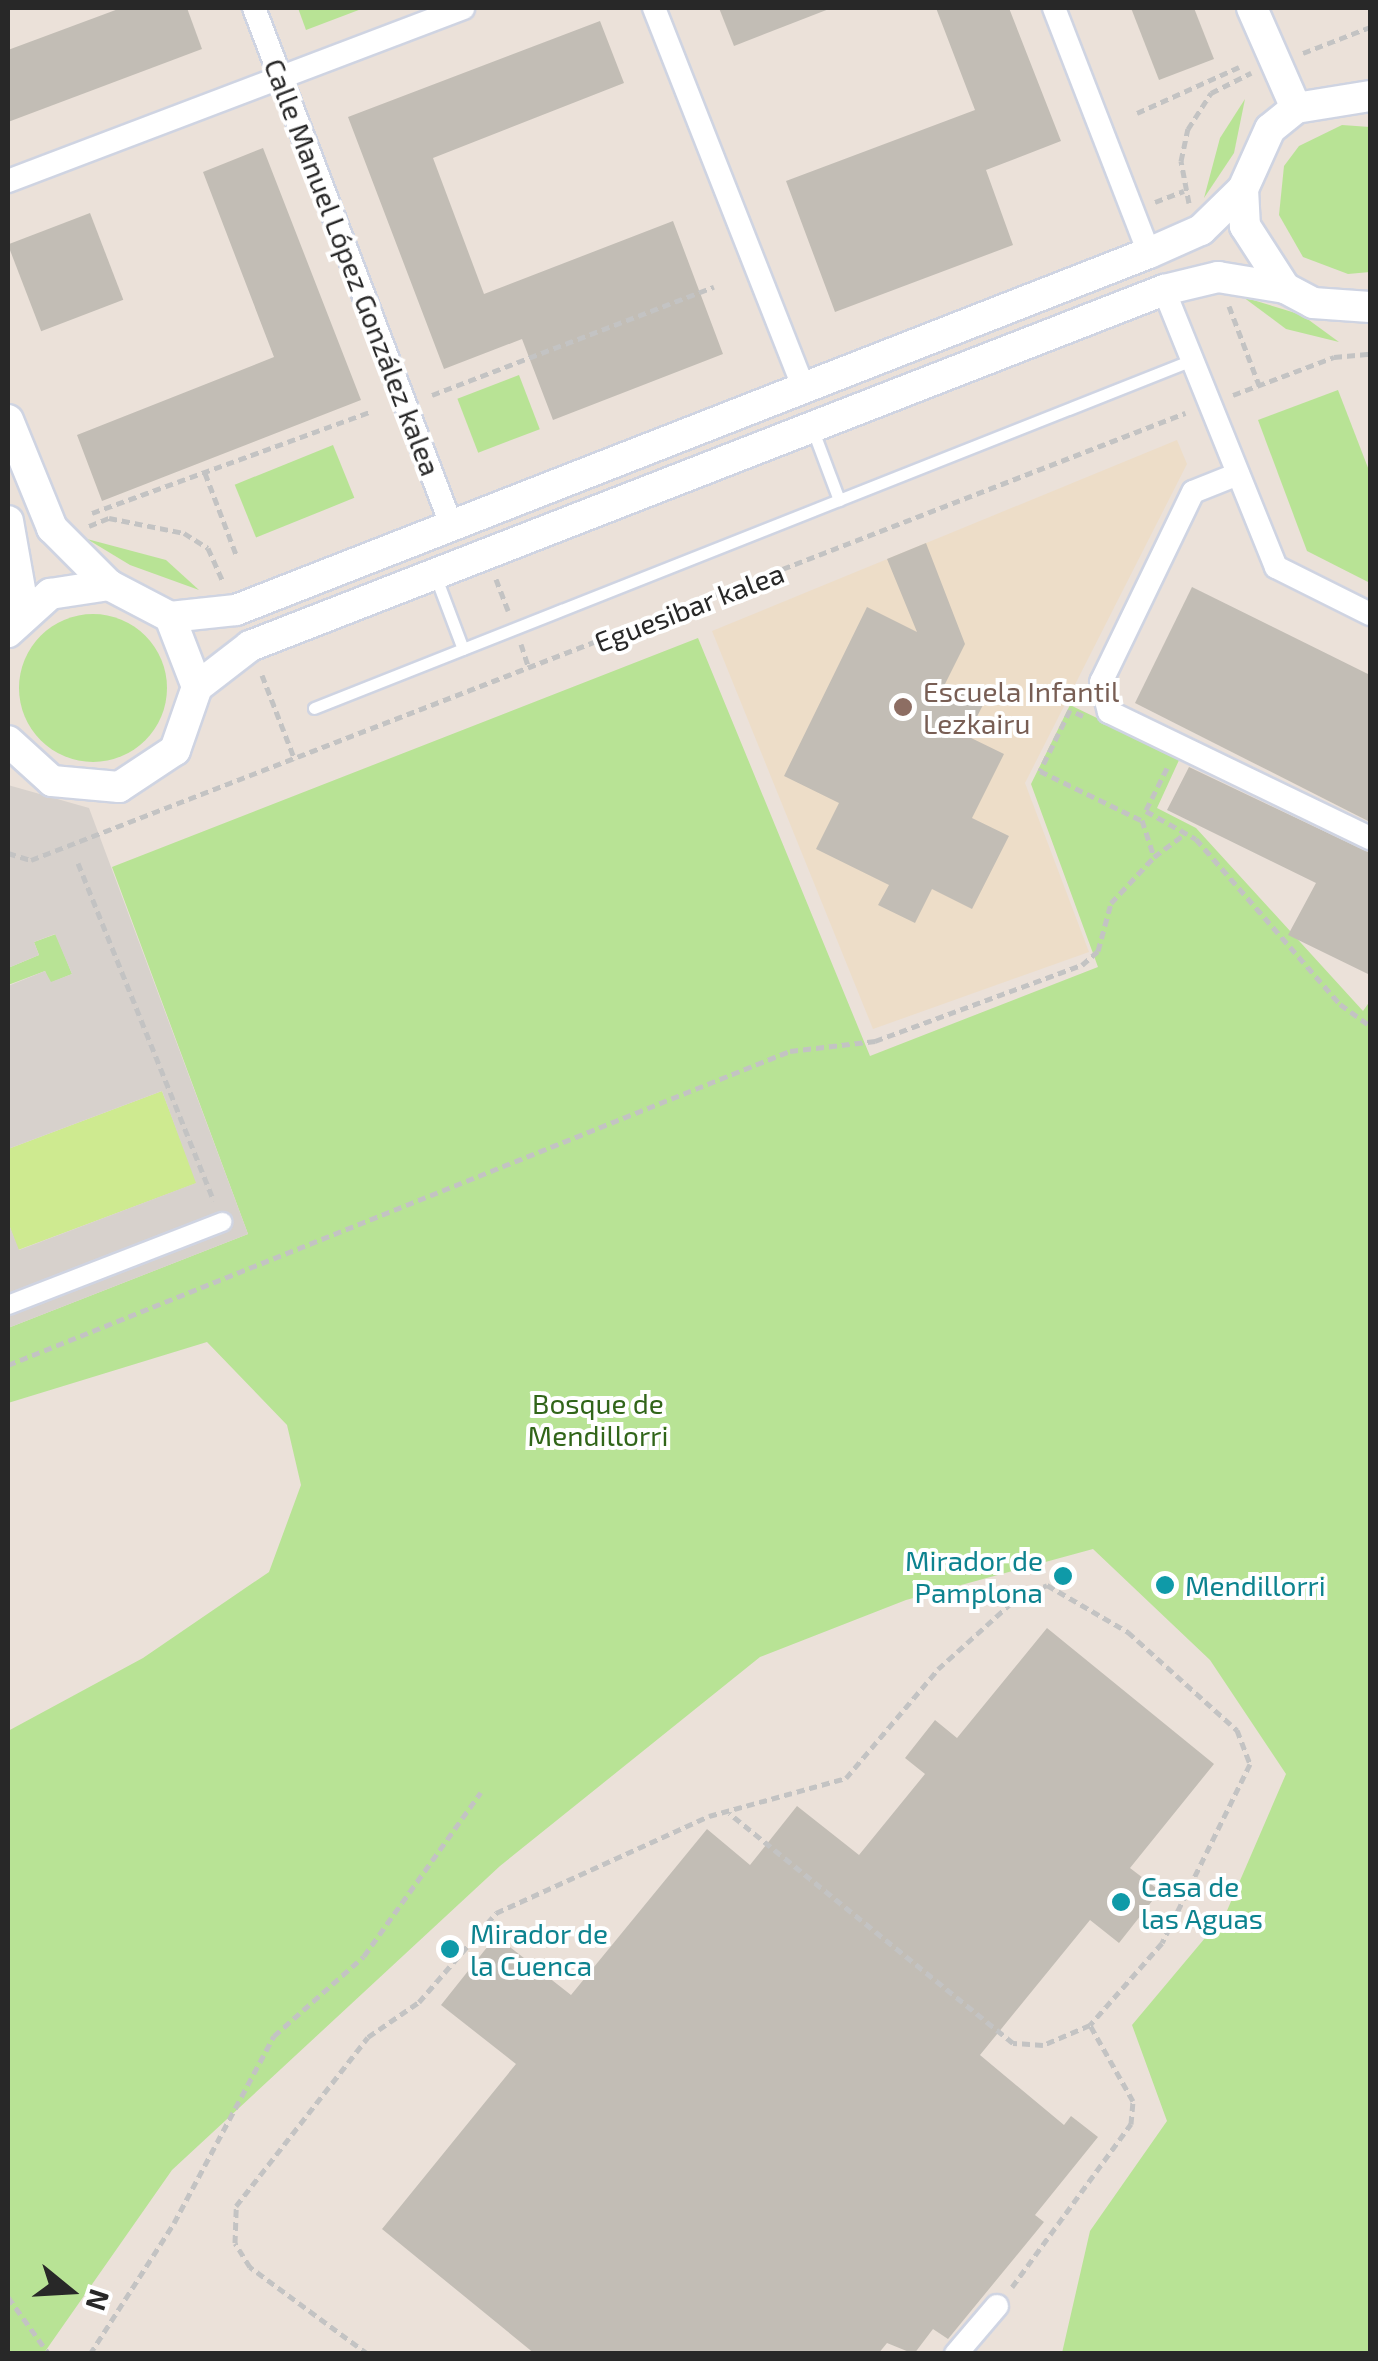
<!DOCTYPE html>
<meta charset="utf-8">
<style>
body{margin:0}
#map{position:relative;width:1378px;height:2361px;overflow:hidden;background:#ebe1d9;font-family:"Exo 2",sans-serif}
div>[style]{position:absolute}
.education>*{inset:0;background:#edddc8}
.green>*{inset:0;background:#b8e395;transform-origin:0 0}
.round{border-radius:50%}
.pitch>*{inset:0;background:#ceea90}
.plaza>*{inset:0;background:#d7d1cc}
.building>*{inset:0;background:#c2bdb5;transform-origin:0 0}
.path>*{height:5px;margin-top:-2.5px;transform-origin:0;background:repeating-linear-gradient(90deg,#c3c3c3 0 8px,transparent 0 13px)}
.roads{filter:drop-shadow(2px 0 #cfd4e2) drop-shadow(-2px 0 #cfd4e2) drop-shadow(0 2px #cfd4e2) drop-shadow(0 -2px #cfd4e2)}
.service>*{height:11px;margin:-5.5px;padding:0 5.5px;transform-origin:5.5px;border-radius:5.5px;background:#fff}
.pedestrian>*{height:18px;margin:-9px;padding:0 9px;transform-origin:9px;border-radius:9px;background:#fff}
.minor>*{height:22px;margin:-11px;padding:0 11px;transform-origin:11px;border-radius:11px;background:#fff}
.tertiary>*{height:30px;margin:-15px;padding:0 15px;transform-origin:15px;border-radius:15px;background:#fff}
.dots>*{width:28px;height:28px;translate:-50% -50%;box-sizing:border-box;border:5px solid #fff;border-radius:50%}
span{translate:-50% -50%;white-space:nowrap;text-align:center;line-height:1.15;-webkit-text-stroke:8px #fff;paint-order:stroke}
.street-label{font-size:28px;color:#282828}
.education-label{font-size:28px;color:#785e54}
.left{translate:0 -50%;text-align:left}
.park-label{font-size:28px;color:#316519}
.culture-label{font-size:28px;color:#0d838f}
.right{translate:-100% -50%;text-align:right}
.frame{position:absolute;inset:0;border:10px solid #282828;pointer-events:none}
.north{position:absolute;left:20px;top:2241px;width:100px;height:100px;-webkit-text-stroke:8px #fff;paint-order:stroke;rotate:108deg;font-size:28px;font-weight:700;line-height:40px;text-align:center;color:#282828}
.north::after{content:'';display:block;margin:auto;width:35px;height:45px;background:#282828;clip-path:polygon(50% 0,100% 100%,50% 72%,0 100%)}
</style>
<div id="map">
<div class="education">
<i style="clip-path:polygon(1177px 440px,1187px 464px,1025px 783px,1089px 952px,873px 1029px,712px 631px)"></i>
</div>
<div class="green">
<i style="clip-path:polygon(298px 8px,364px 8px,306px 30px)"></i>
<i style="clip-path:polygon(1245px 99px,1234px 153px,1204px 198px,1220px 138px)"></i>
<i style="clip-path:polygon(1342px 125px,1370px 127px,1370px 272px,1348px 274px,1303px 257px,1279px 215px,1284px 166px,1299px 146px)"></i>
<i style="clip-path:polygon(1243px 297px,1302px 315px,1339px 342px,1286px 329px)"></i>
<i style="left:519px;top:375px;width:58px;height:66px;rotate:69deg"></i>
<i style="clip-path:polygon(1338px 390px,1370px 473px,1370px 583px,1307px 551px,1258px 420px)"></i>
<i style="left:333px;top:445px;width:57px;height:106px;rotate:68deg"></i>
<i style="clip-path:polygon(87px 539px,166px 560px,199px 590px,130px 565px)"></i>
<i class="round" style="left:19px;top:614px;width:148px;height:148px"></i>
<i style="clip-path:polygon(698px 638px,870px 1056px,1098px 967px,1031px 784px,1070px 705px,1180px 758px,1157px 808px,1196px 828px,1363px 1011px,1370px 1001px,1370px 2353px,1062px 2353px,1090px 2231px,1167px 2121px,1132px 2025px,1226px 1913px,1286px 1774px,1210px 1660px,1093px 1549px,906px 1600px,760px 1657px,500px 1866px,172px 2170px,44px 2353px,8px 2353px,8px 1731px,143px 1658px,269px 1572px,301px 1485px,287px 1425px,207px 1342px,8px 1403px,8px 1328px,248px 1234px,112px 867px)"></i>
<i style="clip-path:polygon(56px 934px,72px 974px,50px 983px,45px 971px,8px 985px,8px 968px,39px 955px,34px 942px)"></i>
</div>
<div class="pitch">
<i style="clip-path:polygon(162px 1091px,197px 1183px,18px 1250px,8px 1222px,8px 1149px)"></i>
</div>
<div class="plaza">
<i style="clip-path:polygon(8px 785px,89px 808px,248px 1234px,8px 1328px,8px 1222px,19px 1250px,196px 1183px,162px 1091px,8px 1149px,8px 986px,45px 971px,51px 982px,72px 974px,55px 934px,34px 942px,39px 955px,8px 968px)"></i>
</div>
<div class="building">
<i style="clip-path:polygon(121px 8px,187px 8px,202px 49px,8px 122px,8px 50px)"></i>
<i style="clip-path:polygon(719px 8px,828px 8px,829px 9px,734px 46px)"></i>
<i style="clip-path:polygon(936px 8px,1009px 8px,1061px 141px,986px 170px,1013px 245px,835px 312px,786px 181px,975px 110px)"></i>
<i style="clip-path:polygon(1131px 8px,1194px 8px,1214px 59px,1159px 80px)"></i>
<i style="clip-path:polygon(600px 21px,624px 83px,433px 158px,484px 294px,673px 221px,723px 354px,553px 420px,522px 339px,444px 369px,348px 117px)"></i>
<i style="clip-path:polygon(263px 148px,361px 400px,102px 501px,77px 435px,274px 357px,203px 172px)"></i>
<i style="left:90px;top:213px;width:93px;height:88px;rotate:69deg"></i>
<i style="clip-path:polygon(926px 543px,965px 644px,945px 684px,984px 703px,967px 736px,1004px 754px,972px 818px,1009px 836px,972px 909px,932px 889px,915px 923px,878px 905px,889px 885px,816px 849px,839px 803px,784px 776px,867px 607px,917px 632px,887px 559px)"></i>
<i style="clip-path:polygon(1192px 587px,1370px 675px,1370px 822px,1135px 703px)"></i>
<i style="clip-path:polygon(1189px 767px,1370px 853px,1370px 975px,1288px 935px,1316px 883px,1167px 810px)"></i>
<i style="clip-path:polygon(1047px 1628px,1214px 1764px,1130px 1868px,1160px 1891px,1119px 1943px,1090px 1920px,980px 2055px,1064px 2125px,1071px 2116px,1098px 2137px,1035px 2215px,1044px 2222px,948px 2339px,933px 2329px,914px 2354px,887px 2343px,878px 2354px,535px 2354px,382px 2229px,516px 2064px,441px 2005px,496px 1936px,571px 1995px,707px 1829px,750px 1865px,797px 1806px,859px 1855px,925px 1774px,905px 1758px,935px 1720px,957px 1738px)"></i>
</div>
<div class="path">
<i style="left:1303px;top:53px;width:72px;rotate:-21.2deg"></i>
<i style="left:1137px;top:113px;width:112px;rotate:-24.3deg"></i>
<i style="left:1155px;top:202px;width:31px;rotate:-21deg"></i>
<i style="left:1189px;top:203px;width:43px;rotate:-100.8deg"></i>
<i style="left:1181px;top:161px;width:33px;rotate:-78deg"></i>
<i style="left:1188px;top:129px;width:43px;rotate:-57.4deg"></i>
<i style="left:1211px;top:93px;width:45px;rotate:-26.6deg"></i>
<i style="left:1229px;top:306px;width:85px;rotate:69.2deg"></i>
<i style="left:432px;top:395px;width:302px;rotate:-21deg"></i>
<i style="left:1233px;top:395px;width:108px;rotate:-20.6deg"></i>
<i style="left:1334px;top:357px;width:36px;rotate:-5deg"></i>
<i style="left:205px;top:473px;width:87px;rotate:69.1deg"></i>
<i style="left:92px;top:513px;width:296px;rotate:-20deg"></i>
<i style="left:89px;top:526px;width:22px;rotate:-22deg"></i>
<i style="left:109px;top:518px;width:76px;rotate:11.3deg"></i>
<i style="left:184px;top:533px;width:28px;rotate:32deg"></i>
<i style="left:208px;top:548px;width:37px;rotate:66deg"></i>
<i style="left:496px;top:579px;width:34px;rotate:69deg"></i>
<i style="left:521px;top:644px;width:26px;rotate:72deg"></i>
<i style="left:262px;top:675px;width:91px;rotate:68.8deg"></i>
<i style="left:1083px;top:716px;width:14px;rotate:-155deg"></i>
<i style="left:1070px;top:710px;width:68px;rotate:116.2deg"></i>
<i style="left:1040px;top:771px;width:112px;rotate:25.9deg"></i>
<i style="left:1146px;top:810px;width:49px;rotate:-63.4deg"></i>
<i style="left:1146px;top:811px;width:57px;rotate:29.2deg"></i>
<i style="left:1196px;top:839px;width:219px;rotate:48.9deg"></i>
<i style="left:1340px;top:1004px;width:37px;rotate:36deg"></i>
<i style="left:1142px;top:820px;width:39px;rotate:72deg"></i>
<i style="left:1154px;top:857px;width:40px;rotate:-37deg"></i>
<i style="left:8px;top:853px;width:24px;rotate:17deg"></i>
<i style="left:31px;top:860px;width:1238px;rotate:-21.17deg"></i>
<i style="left:78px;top:863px;width:364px;rotate:68.1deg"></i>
<i style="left:8px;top:1365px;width:843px;rotate:-21.88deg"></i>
<i style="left:790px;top:1051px;width:86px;rotate:-6.7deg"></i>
<i style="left:875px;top:1041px;width:221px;rotate:-20.2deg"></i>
<i style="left:1082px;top:965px;width:21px;rotate:-41deg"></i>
<i style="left:1098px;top:951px;width:50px;rotate:-74.8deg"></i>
<i style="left:1111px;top:903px;width:63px;rotate:-46.9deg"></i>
<i style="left:1012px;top:2287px;width:202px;rotate:-53.9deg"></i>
<i style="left:1131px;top:2124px;width:23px;rotate:-85deg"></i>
<i style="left:1133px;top:2101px;width:87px;rotate:-119.5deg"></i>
<i style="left:8px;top:2297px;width:70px;rotate:54.3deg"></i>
<i style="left:90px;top:2354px;width:156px;rotate:-57.3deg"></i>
<i style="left:174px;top:2223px;width:212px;rotate:-61.9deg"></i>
<i style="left:274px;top:2036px;width:120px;rotate:-41.6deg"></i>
<i style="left:364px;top:1956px;width:201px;rotate:-54.5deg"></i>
<i style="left:368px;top:2354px;width:147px;rotate:-143.6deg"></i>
<i style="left:250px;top:2267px;width:28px;rotate:-122deg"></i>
<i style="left:235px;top:2243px;width:37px;rotate:-88deg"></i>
<i style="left:236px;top:2206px;width:214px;rotate:-52deg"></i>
<i style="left:368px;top:2037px;width:62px;rotate:-34.5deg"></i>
<i style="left:419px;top:2002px;width:118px;rotate:-49.1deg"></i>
<i style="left:496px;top:1913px;width:234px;rotate:-24.5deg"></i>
<i style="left:709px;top:1816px;width:142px;rotate:-15.5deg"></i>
<i style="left:846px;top:1778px;width:143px;rotate:-49.8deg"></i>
<i style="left:938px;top:1669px;width:109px;rotate:-42deg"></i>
<i style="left:1019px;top:1596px;width:30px;rotate:-21deg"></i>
<i style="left:1047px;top:1585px;width:94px;rotate:30.1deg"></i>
<i style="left:1128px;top:1632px;width:147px;rotate:42deg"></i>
<i style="left:1237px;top:1730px;width:36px;rotate:69deg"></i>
<i style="left:1250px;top:1764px;width:199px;rotate:116.2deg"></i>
<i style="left:1162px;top:1943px;width:109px;rotate:131.3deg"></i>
<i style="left:1090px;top:2025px;width:51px;rotate:156.9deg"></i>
<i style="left:1043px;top:2045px;width:30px;rotate:-176deg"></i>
<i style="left:1013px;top:2043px;width:365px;rotate:-141deg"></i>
</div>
<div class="roads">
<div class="service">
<i style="left:812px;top:428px;width:77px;rotate:69.4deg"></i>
<i style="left:435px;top:575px;width:79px;rotate:69.3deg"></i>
<i style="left:314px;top:708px;width:944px;rotate:-21.62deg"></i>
</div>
<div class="pedestrian">
<i style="left:8px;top:1305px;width:230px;rotate:-21.2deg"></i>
</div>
<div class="minor">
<i style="left:254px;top:8px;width:555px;rotate:69.12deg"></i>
<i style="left:654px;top:8px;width:409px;rotate:68.5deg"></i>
<i style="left:1054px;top:8px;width:263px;rotate:68.8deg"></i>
<i style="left:8px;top:181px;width:487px;rotate:-20.8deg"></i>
<i style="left:1164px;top:290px;width:299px;rotate:68deg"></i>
<i style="left:1276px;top:567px;width:105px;rotate:26.6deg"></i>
<i style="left:1238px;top:474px;width:48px;rotate:158.2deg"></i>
<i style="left:1193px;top:492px;width:211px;rotate:115.8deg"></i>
<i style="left:1101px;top:682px;width:31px;rotate:75deg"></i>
<i style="left:1109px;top:712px;width:290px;rotate:25.8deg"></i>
<i style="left:956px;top:2354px;width:63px;rotate:-49.5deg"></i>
</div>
<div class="tertiary">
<i style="left:1252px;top:8px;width:109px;rotate:66.3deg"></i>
<i style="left:1370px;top:96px;width:75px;rotate:170.8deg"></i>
<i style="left:1296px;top:108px;width:33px;rotate:141deg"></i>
<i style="left:1270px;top:129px;width:66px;rotate:114.2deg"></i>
<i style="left:1243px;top:189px;width:37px;rotate:87deg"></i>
<i style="left:1245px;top:226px;width:74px;rotate:57.2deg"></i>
<i style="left:1285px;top:288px;width:32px;rotate:28deg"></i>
<i style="left:1313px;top:303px;width:57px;rotate:4deg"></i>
<i style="left:8px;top:420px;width:117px;rotate:67.8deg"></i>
<i style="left:52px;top:528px;width:81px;rotate:45deg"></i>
<i style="left:8px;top:521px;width:92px;rotate:80deg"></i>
<i style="left:170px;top:617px;width:66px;rotate:-6.1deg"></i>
<i style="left:236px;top:610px;width:980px;rotate:-21.36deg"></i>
<i style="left:1149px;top:253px;width:57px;rotate:-23.9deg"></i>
<i style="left:1201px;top:230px;width:59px;rotate:-44.3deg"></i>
<i style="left:8px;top:632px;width:57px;rotate:-42.1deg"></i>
<i style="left:50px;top:594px;width:60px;rotate:-8.7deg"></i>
<i style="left:109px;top:585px;width:69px;rotate:27.7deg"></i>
<i style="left:170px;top:617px;width:75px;rotate:68.9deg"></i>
<i style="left:197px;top:687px;width:67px;rotate:109.2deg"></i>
<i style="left:175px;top:750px;width:67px;rotate:146.5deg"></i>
<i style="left:119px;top:787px;width:67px;rotate:-174.9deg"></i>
<i style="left:52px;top:781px;width:59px;rotate:-137.7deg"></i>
<i style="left:197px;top:687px;width:67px;rotate:-37.7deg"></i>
<i style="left:250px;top:646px;width:981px;rotate:-21.28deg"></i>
<i style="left:1164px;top:290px;width:56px;rotate:-13.5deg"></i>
<i style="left:1218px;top:277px;width:68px;rotate:9.3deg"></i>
</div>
</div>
<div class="dots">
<i style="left:903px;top:707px;background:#8d6e63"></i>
<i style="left:1063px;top:1576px;background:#0f9aa8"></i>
<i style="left:1165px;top:1585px;background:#0f9aa8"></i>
<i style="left:1121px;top:1902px;background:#0f9aa8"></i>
<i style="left:450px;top:1949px;background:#0f9aa8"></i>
</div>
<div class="street-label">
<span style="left:353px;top:267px;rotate:69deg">Calle Manuel López González kalea</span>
<span style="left:689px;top:607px;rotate:-21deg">Eguesibar kalea</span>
</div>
<div class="education-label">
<span class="left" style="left:923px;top:707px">Escuela Infantil<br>Lezkairu</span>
</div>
<div class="park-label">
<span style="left:598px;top:1419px">Bosque de<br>Mendillorri</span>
</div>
<div class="culture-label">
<span class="right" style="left:1043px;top:1576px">Mirador de<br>Pamplona</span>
<span class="left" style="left:1185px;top:1585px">Mendillorri</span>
<span class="left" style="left:1141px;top:1902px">Casa de<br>las Aguas</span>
<span class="left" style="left:470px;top:1949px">Mirador de<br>la Cuenca</span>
</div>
<div class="frame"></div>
<div class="north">N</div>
</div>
